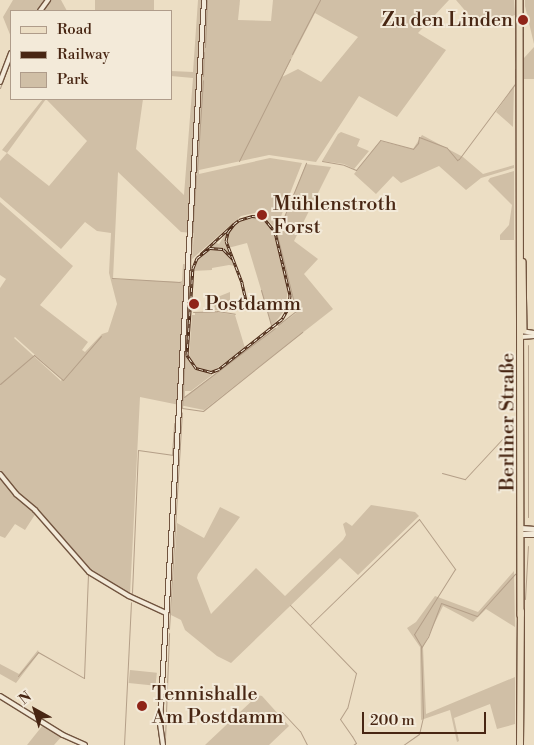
<!DOCTYPE html>
<meta charset="utf-8">
<style>
body{margin:0}
#map{position:relative;width:534px;height:745px;overflow:hidden;background:#ecdec4;font-family:"Libre Bodoni",serif}
div>[style]{position:absolute}
.green>*{inset:0;background:#d0bfa6;transform-origin:0 0}
.stream>*{height:1px;margin:-0.5px;padding:0 0.5px;transform-origin:0.5px;border-radius:0.5px;background:#b49f88}
.roads{filter:drop-shadow(1px 0 #71543f) drop-shadow(-1px 0 #71543f) drop-shadow(0 1px #71543f) drop-shadow(0 -1px #71543f)}
.street>*{height:4px;margin:-2px;padding:0 2px;transform-origin:2px;border-radius:2px;background:#f3ead9}
.secondary>*{height:5px;margin:-2.5px;padding:0 2.5px;transform-origin:2.5px;border-radius:2.5px;background:#f3ead9}
.primary>*{height:5.5px;margin:-2.75px;padding:0 2.75px;transform-origin:2.75px;border-radius:2.75px;background:#ecdec4}
.rail>*{height:3px;margin-top:-1.5px;transform-origin:0;background:repeating-linear-gradient(90deg,#f3ead9 0 4px,#482613 0 8px);box-sizing:border-box;border-block:1px solid #482613}
.dots>*{width:14px;height:14px;translate:-50% -50%;box-sizing:border-box;border:2px solid #f3ead9;border-radius:50%}
span{translate:-50% -50%;white-space:nowrap;text-align:center;line-height:1.15;-webkit-text-stroke:4px #f3ead9;paint-order:stroke}
.poi-label{font-size:20px;color:#482613}
.right{translate:-100% -50%;text-align:right}
.left{translate:0 -50%;text-align:left}
.street-label{font-size:20px;color:#482613}
.legend{position:absolute;left:10px;top:10px;width:162px;height:90px;box-sizing:border-box;background:#f3ead9;border:1px solid #af9c8a;margin:0;padding:6px 9px;list-style:none;font-size:15px;color:#482613}
.legend li{display:flex;align-items:center;gap:10px;height:25px}
.legend b{width:25px;border:1px solid #af9c8a}
.north{position:absolute;left:10px;top:685px;width:50px;height:50px;-webkit-text-stroke:4px #f3ead9;paint-order:stroke;rotate:321deg;font-size:14px;font-weight:700;line-height:20px;text-align:center;color:#482613}
.north::after{content:'';display:block;margin:auto;width:18px;height:22px;background:#482613;clip-path:polygon(50% 0,100% 100%,50% 72%,0 100%)}
.scale{position:absolute;left:362px;top:712px;width:124px;height:22px;box-sizing:border-box;border:2px solid #482613;border-top:0;padding-left:6px;font-size:15px;line-height:18px;white-space:nowrap;color:#482613;-webkit-text-stroke:4px #f3ead9;paint-order:stroke}
</style>
<div id="map">
<div class="green">
<i style="clip-path:polygon(13px 0,45px 0,38px 11px,11px 11px,11px 37px,3px 17px)"></i>
<i style="clip-path:polygon(51px 0,61px 0,67px 11px,43px 11px)"></i>
<i style="left:95px;top:0;width:59px;height:14px"></i>
<i style="clip-path:polygon(evenodd,198px 0,240px 0,238px 20px,271px 21px,273px 0,449px 0,418px 33px,446px 50px,397px 117px,359px 96px,316px 162px,269px 155px,199px 170px,199px 174px,270px 158px,302px 163px,276px 229px,265px 217px,265px 214px,259px 212px,241px 216px,192px 259px,194px 233px,181px 232px,118px 172px,113px 279px,179px 282px,182px 281px,183px 264px,192px 265px,186px 355px,195px 369px,212px 373px,212px 375px,191px 391px,185px 391px,185px 397px,296px 313px,278px 234px,306px 164px,331px 167px,294px 241px,318px 259px,304px 274px,333px 309px,204px 410px,140px 397px,130px 595px,89px 571px,37px 508px,17px 492px,0 471px,0 288px,6px 279px,0 275px,0 202px,73px 266px,40px 305px,88px 342px,82px 350px,85px 352px,102px 334px,108px 332px,117px 304px,109px 273px,111px 233px,97px 231px,85px 222px,61px 249px,0 197px,0 161px,7px 153px,2px 150px,43px 99px,46px 99px,7px 153px,49px 186px,87px 141px,46px 99px,143px 99px,136px 149px,184px 195px,193px 78px,171px 76px,171px 71px,193px 72px,198px 0,315px 13px,358px 37px,321px 82px,298px 69px,282px 77px,315px 13px,198px 0,15px 337px,62px 379px,61px 381px,14px 338px,15px 337px)"></i>
<i style="clip-path:polygon(456px 0,514px 0,515px 15px,480px 28px)"></i>
<i style="clip-path:polygon(525px 0,534px 0,534px 44px,525px 6px)"></i>
<i style="clip-path:polygon(534px 47px,534px 79px,524px 79px,524px 58px)"></i>
<i style="clip-path:polygon(514px 86px,513px 127px,496px 112px)"></i>
<i style="clip-path:polygon(341px 132px,360px 139px,357px 146px,369px 151px,354px 169px,344px 164px,322px 161px,338px 134px)"></i>
<i style="clip-path:polygon(422px 135px,463px 157px,483px 174px,514px 165px,514px 168px,481px 178px,466px 190px,439px 166px,401px 183px,393px 176px,376px 194px,354px 174px,380px 141px,413px 149px)"></i>
<i style="clip-path:polygon(514px 171px,514px 240px,500px 240px,500px 235px,509px 225px,512px 205px,488px 181px,490px 178px)"></i>
<i style="clip-path:polygon(252px 216px,265px 219px,273px 230px,288px 289px,285px 310px,272px 326px,247px 243px,228px 248px,226px 244px,228px 233px,234px 224px,242px 219px)"></i>
<i style="clip-path:polygon(228px 230px,225px 241px,229px 253px,221px 248px,211px 247px,215px 242px,219px 244px)"></i>
<i style="clip-path:polygon(213px 248px,226px 252px,236px 266px,229px 265px,212px 268px,212px 270px,193px 271px,199px 256px)"></i>
<i style="clip-path:polygon(230px 292px,230px 311px,214px 310px,215px 298px)"></i>
<i style="clip-path:polygon(195px 312px,217px 312px,235px 315px,245px 348px,213px 371px,199px 369px,189px 358px,192px 315px,195px 315px)"></i>
<i style="clip-path:polygon(0 477px,15px 495px,36px 513px,25px 530px,15px 524px,5px 538px,0 536px)"></i>
<i style="clip-path:polygon(371px 505px,415px 512px,419px 516px,358px 575px,340px 558px,231px 663px,217px 656px,185px 630px,181px 620px,171px 615px,177px 523px,204px 538px,220px 507px,240px 517px,198px 574px,197px 578px,211px 614px,256px 568px,285px 596px,343px 540px,346px 535px,343px 524px,346px 522px,352px 526px)"></i>
<i style="clip-path:polygon(514px 571px,515px 627px,486px 609px,473px 622px,443px 606px,423px 647px,426px 714px,515px 677px,515px 724px,497px 729px,490px 704px,454px 718px,459px 741px,457px 742px,450px 710px,421px 720px,420px 647px,407px 628px,416px 622px,435px 596px,478px 612px)"></i>
<i style="clip-path:polygon(38px 650px,39px 653px,16px 683px,0 674px,0 664px,19px 674px)"></i>
<i style="left:130px;top:670px;width:27px;height:13px;rotate:6deg"></i>
<i style="clip-path:polygon(258px 695px,262px 696px,289px 726px,269px 745px,205px 745px)"></i>
<i style="clip-path:polygon(43px 725px,62px 736px,54px 745px,27px 745px)"></i>
</div>
<div class="stream">
<i style="left:205px;top:47px;width:47px;rotate:-87.6deg"></i>
<i style="left:515px;top:50px;width:13px;rotate:86deg"></i>
<i style="left:292px;top:54px;width:61px;rotate:-62.6deg"></i>
<i style="left:203px;top:76px;width:24px;rotate:-88deg"></i>
<i style="left:0;top:88px;width:32px;rotate:-70deg"></i>
<i style="left:239px;top:161px;width:114px;rotate:-63.4deg"></i>
<i style="left:322px;top:161px;width:22px;rotate:10deg"></i>
<i style="left:344px;top:165px;width:13px;rotate:23deg"></i>
<i style="left:356px;top:170px;width:38px;rotate:-51deg"></i>
<i style="left:380px;top:140px;width:34px;rotate:15deg"></i>
<i style="left:413px;top:149px;width:8px;rotate:-50deg"></i>
<i style="left:418px;top:143px;width:6px;rotate:-81deg"></i>
<i style="left:419px;top:137px;width:30px;rotate:21deg"></i>
<i style="left:447px;top:148px;width:16px;rotate:50deg"></i>
<i style="left:457px;top:160px;width:2px;rotate:-27deg"></i>
<i style="left:459px;top:159px;width:94px;rotate:-53.3deg"></i>
<i style="left:515px;top:84px;width:15px;rotate:-90deg"></i>
<i style="left:197px;top:170px;width:90px;rotate:-86.2deg"></i>
<i style="left:190px;top:269px;width:94px;rotate:-86.3deg"></i>
<i style="left:112px;top:278px;width:68px;rotate:3.4deg"></i>
<i style="left:261px;top:290px;width:37px;rotate:74deg"></i>
<i style="left:188px;top:312px;width:36px;rotate:-87deg"></i>
<i style="left:193px;top:312px;width:24px;rotate:-2deg"></i>
<i style="left:217px;top:311px;width:18px;rotate:9deg"></i>
<i style="left:187px;top:316px;width:92px;rotate:93.1deg"></i>
<i style="left:182px;top:408px;width:21px;rotate:8deg"></i>
<i style="left:203px;top:411px;width:127px;rotate:-38.6deg"></i>
<i style="left:278px;top:325px;width:23px;rotate:-38deg"></i>
<i style="left:296px;top:311px;width:79px;rotate:-103.9deg"></i>
<i style="left:277px;top:234px;width:77px;rotate:-67.8deg"></i>
<i style="left:528px;top:345px;width:172px;rotate:90deg"></i>
<i style="left:0;top:384px;width:45px;rotate:-40.5deg"></i>
<i style="left:34px;top:355px;width:38px;rotate:41deg"></i>
<i style="left:63px;top:380px;width:58px;rotate:-49.2deg"></i>
<i style="left:184px;top:397px;width:114px;rotate:-37.2deg"></i>
<i style="left:442px;top:473px;width:24px;rotate:15deg"></i>
<i style="left:465px;top:479px;width:57px;rotate:-47.1deg"></i>
<i style="left:504px;top:437px;width:7px;rotate:-16deg"></i>
<i style="left:132px;top:593px;width:143px;rotate:-87.6deg"></i>
<i style="left:138px;top:450px;width:34px;rotate:8deg"></i>
<i style="left:172px;top:455px;width:32px;rotate:-86deg"></i>
<i style="left:525px;top:599px;width:53px;rotate:-86.8deg"></i>
<i style="left:290px;top:605px;width:95px;rotate:45.9deg"></i>
<i style="left:356px;top:673px;width:36px;rotate:104deg"></i>
<i style="left:347px;top:708px;width:13px;rotate:122deg"></i>
<i style="left:340px;top:719px;width:21px;rotate:55deg"></i>
<i style="left:352px;top:736px;width:8px;rotate:60deg"></i>
<i style="left:356px;top:743px;width:4px;rotate:146deg"></i>
<i style="left:310px;top:625px;width:152px;rotate:-44.2deg"></i>
<i style="left:419px;top:519px;width:62px;rotate:54.2deg"></i>
<i style="left:455px;top:569px;width:77px;rotate:122.2deg"></i>
<i style="left:414px;top:634px;width:14px;rotate:60deg"></i>
<i style="left:421px;top:646px;width:71px;rotate:88.4deg"></i>
<i style="left:423px;top:717px;width:17px;rotate:103deg"></i>
<i style="left:419px;top:734px;width:19px;rotate:145deg"></i>
<i style="left:169px;top:629px;width:217px;rotate:-86.6deg"></i>
<i style="left:421px;top:648px;width:13px;rotate:-58deg"></i>
<i style="left:428px;top:637px;width:36px;rotate:-69deg"></i>
<i style="left:441px;top:603px;width:38px;rotate:20deg"></i>
<i style="left:477px;top:616px;width:57px;rotate:-47.9deg"></i>
<i style="left:18px;top:676px;width:31px;rotate:-50deg"></i>
<i style="left:38px;top:652px;width:53px;rotate:29.5deg"></i>
<i style="left:84px;top:678px;width:104px;rotate:-87.8deg"></i>
<i style="left:282px;top:712px;width:26px;rotate:47deg"></i>
<i style="left:300px;top:731px;width:16px;rotate:63deg"></i>
<i style="left:165px;top:739px;width:106px;rotate:-87.8deg"></i>
<i style="left:124px;top:745px;width:143px;rotate:-87.2deg"></i>
</div>
<div class="roads">
<div class="street">
<i style="left:40px;top:11px;width:14px;rotate:-54deg"></i>
<i style="left:0;top:82px;width:31px;rotate:-69deg"></i>
<i style="left:521px;top:331px;width:13px;rotate:9deg"></i>
<i style="left:521px;top:337px;width:13px;rotate:-4deg"></i>
<i style="left:0;top:474px;width:26px;rotate:51deg"></i>
<i style="left:16px;top:494px;width:25px;rotate:40deg"></i>
<i style="left:35px;top:510px;width:82px;rotate:48.9deg"></i>
<i style="left:89px;top:572px;width:47px;rotate:31deg"></i>
<i style="left:129px;top:596px;width:41px;rotate:24.7deg"></i>
<i style="left:0;top:696px;width:74px;rotate:31.8deg"></i>
<i style="left:63px;top:735px;width:24px;rotate:24deg"></i>
<i style="left:163px;top:745px;width:21px;rotate:-98deg"></i>
<i style="left:160px;top:724px;width:22px;rotate:-87deg"></i>
<i style="left:161px;top:702px;width:703px;rotate:-86.49deg"></i>
</div>
<div class="secondary">
<i style="left:521px;top:528px;width:13px;rotate:4deg"></i>
<i style="left:521px;top:534px;width:13px"></i>
</div>
<div class="primary">
<i style="left:520px;top:0;width:615px;rotate:89.91deg"></i>
<i style="left:523px;top:262px;width:68px;rotate:89.2deg"></i>
<i style="left:520px;top:745px;width:133px;rotate:-89.6deg"></i>
</div>
</div>
<div class="rail">
<i style="left:201px;top:254px;width:45px;rotate:-42.3deg"></i>
<i style="left:234px;top:224px;width:6px;rotate:-39deg"></i>
<i style="left:239px;top:220px;width:14px;rotate:-17deg"></i>
<i style="left:252px;top:216px;width:11px;rotate:5deg"></i>
<i style="left:263px;top:217px;width:19px;rotate:51deg"></i>
<i style="left:275px;top:232px;width:65px;rotate:76.6deg"></i>
<i style="left:290px;top:295px;width:12px;rotate:95deg"></i>
<i style="left:289px;top:307px;width:14px;rotate:120deg"></i>
<i style="left:282px;top:319px;width:80px;rotate:141.6deg"></i>
<i style="left:219px;top:369px;width:9px;rotate:159deg"></i>
<i style="left:211px;top:372px;width:16px;rotate:-165deg"></i>
<i style="left:196px;top:368px;width:16px;rotate:-125deg"></i>
<i style="left:187px;top:355px;width:87px;rotate:-86.1deg"></i>
<i style="left:193px;top:268px;width:11px;rotate:-68deg"></i>
<i style="left:197px;top:258px;width:16px;rotate:-38deg"></i>
<i style="left:210px;top:248px;width:13px;rotate:4deg"></i>
<i style="left:223px;top:249px;width:14px;rotate:45deg"></i>
<i style="left:233px;top:259px;width:19px;rotate:-111deg"></i>
<i style="left:226px;top:241px;width:9px;rotate:-77deg"></i>
<i style="left:228px;top:232px;width:10px;rotate:-53deg"></i>
<i style="left:233px;top:259px;width:26px;rotate:69deg"></i>
<i style="left:242px;top:283px;width:26px;rotate:77deg"></i>
</div>
<div class="dots">
<i style="left:523px;top:20px;background:#8f2418"></i>
<i style="left:262px;top:215px;background:#8f2418"></i>
<i style="left:194px;top:304px;background:#8f2418"></i>
<i style="left:142px;top:706px;background:#8f2418"></i>
</div>
<div class="poi-label">
<span class="right" style="left:513px;top:20px">Zu den Linden</span>
<span class="left" style="left:273px;top:216px">Mühlenstroth<br>Forst</span>
<span class="left" style="left:205px;top:304px">Postdamm</span>
<span class="left" style="left:152px;top:706px">Tennishalle<br>Am Postdamm</span>
</div>
<div class="street-label">
<span style="left:508px;top:422px;rotate:-90deg">Berliner Straße</span>
</div>
<ul class="legend">
<li><b style="height:6px;background:#ecdec4"></b>Road</li>
<li><b style="height:6px;background:#482613"></b>Railway</li>
<li><b style="height:14px;background:#d0bfa6"></b>Park</li>
</ul>
<div class="north">N</div>
<div class="scale">200 m</div>
</div>
